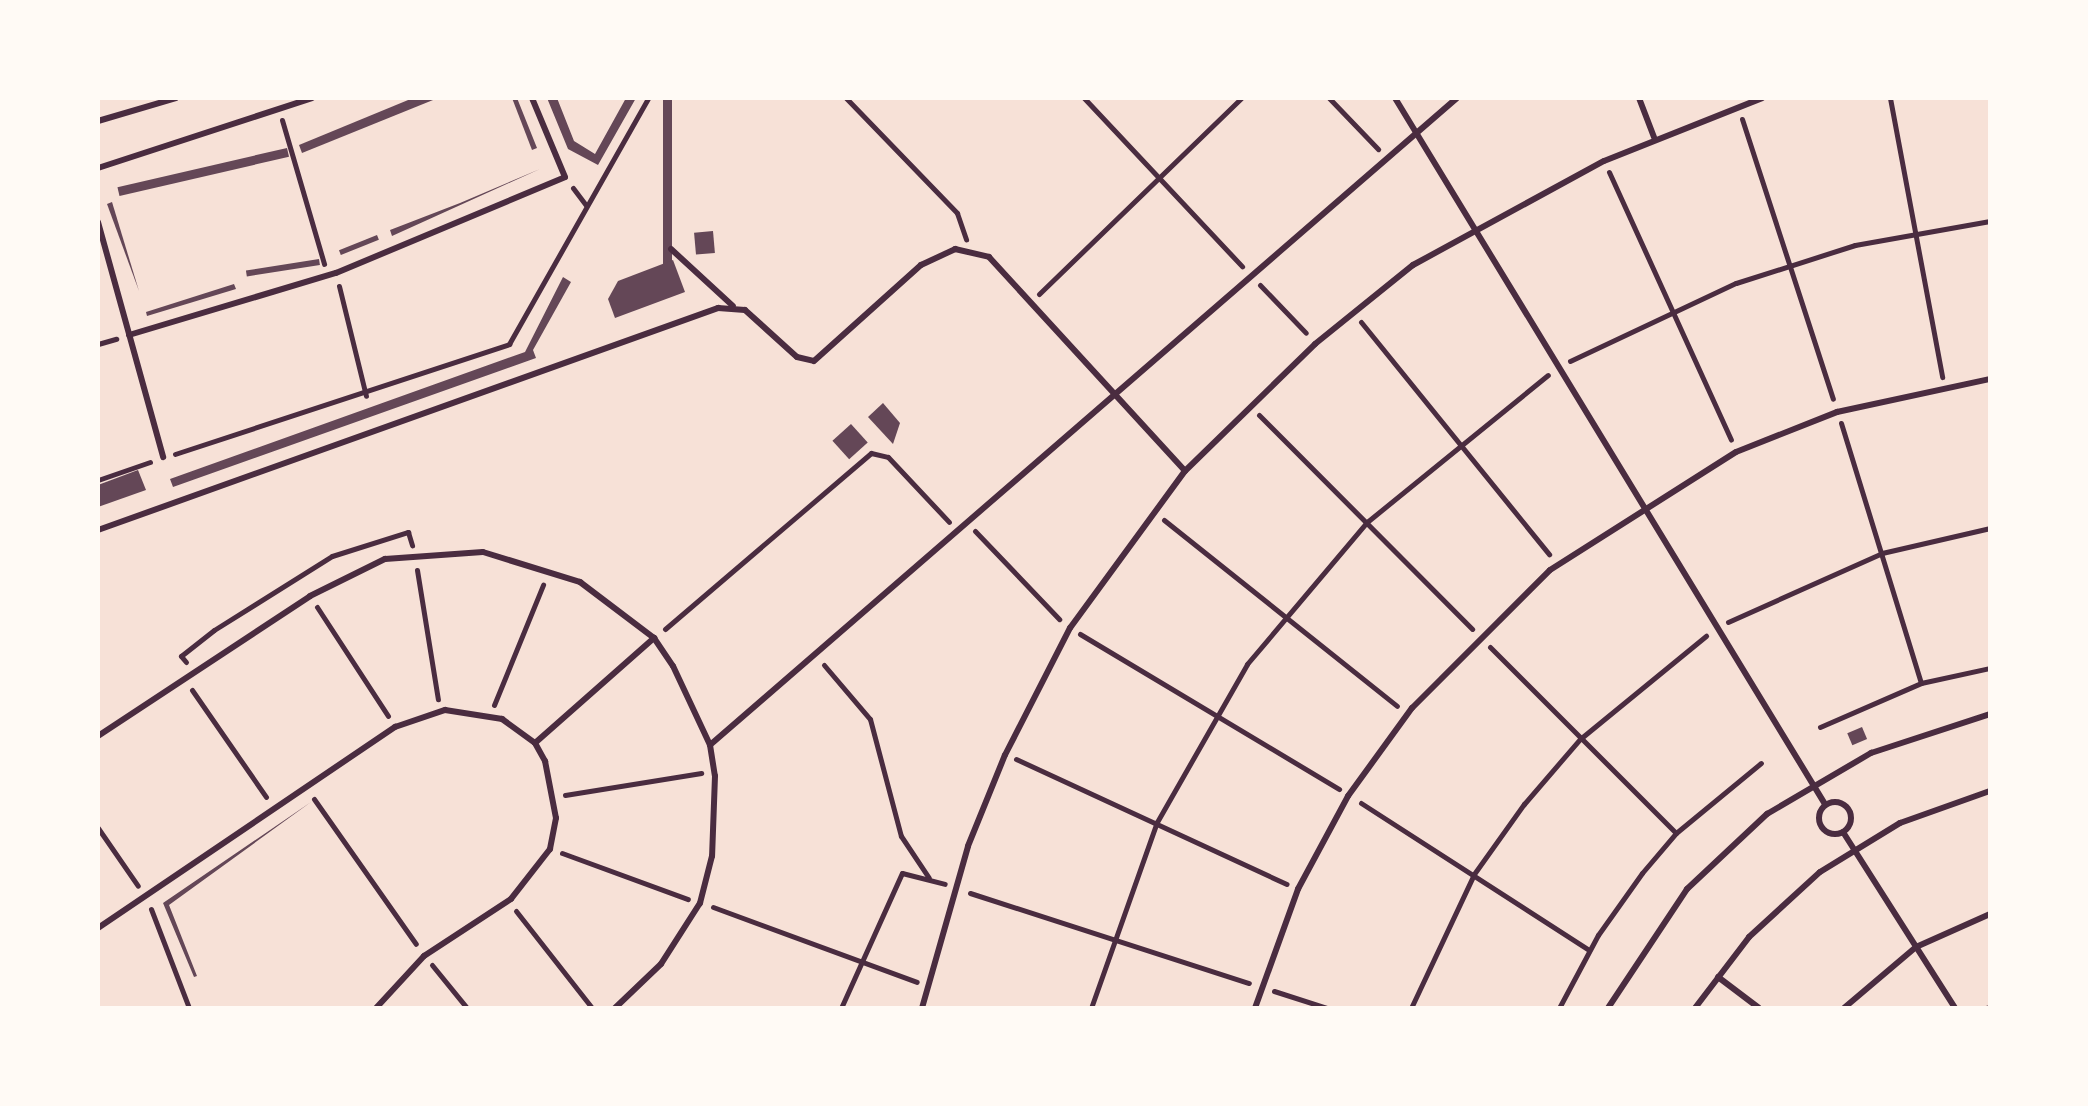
<!DOCTYPE html>
<style>
body{margin:0}
#map{position:relative;width:2088px;height:1106px;overflow:hidden;background:#f7e1d7;font-family:"Alegreya Sans",sans-serif}
div>[style]{position:absolute}
.building>*{inset:0;background:#644757;transform-origin:0 0}
.path>*{height:5px;margin:-2.5px;padding:0 2.5px;transform-origin:2.5px;border-radius:2.5px;background:#4a2c40}
.service>*{height:6px;margin:-3px;padding:0 3px;transform-origin:3px;border-radius:3px;background:#4a2c40}
.service>.ring{margin:-3px;padding:0;box-sizing:content-box;background:none;border:6px solid #4a2c40;border-radius:50%}
span{translate:-50% -50%;white-space:nowrap;text-align:center;line-height:1.15;-webkit-text-stroke:8px #fffaf5;paint-order:stroke}
.frame{position:absolute;inset:0;border:100px solid #fffaf5;pointer-events:none}
</style>
<div id="map">
<div class="building">
<i style="clip-path:polygon(413px 98px,438px 98px,302px 153px,299px 145px)"></i>
<i style="clip-path:polygon(512px 98px,517px 98px,537px 148px,532px 150px)"></i>
<i style="clip-path:polygon(547px 98px,557px 98px,574px 141px,595px 154px,626px 98px,636px 98px,598px 165px,568px 149px)"></i>
<i style="left:663px;top:98px;width:9px;height:167px"></i>
<i style="left:287px;top:148px;width:9px;height:174px;rotate:77deg"></i>
<i style="clip-path:polygon(540px 169px,392px 236px,390px 230px,460px 203px)"></i>
<i style="clip-path:polygon(112px 202px,139px 291px,107px 204px)"></i>
<i style="left:713px;top:231px;width:22px;height:19px;rotate:85deg"></i>
<i style="left:377px;top:235px;width:5px;height:41px;rotate:68deg"></i>
<i style="left:319px;top:259px;width:6px;height:74px;rotate:81deg"></i>
<i style="clip-path:polygon(673px 260px,685px 292px,615px 318px,608px 299px,618px 281px)"></i>
<i style="clip-path:polygon(563px 277px,571px 282px,533px 350px,536px 358px,173px 487px,170px 479px,525px 352px)"></i>
<i style="clip-path:polygon(234px 284px,236px 289px,147px 316px,146px 312px)"></i>
<i style="clip-path:polygon(883px 403px,900px 423px,893px 444px,868px 417px)"></i>
<i style="left:851px;top:424px;width:25px;height:25px;rotate:48deg"></i>
<i style="clip-path:polygon(138px 470px,146px 490px,98px 507px,98px 485px)"></i>
<i style="left:1862px;top:727px;width:13px;height:16px;rotate:67deg"></i>
<i style="clip-path:polygon(311px 802px,169px 905px,197px 976px,194px 977px,163px 903px)"></i>
</div>
<div class="path">
<i style="left:846px;top:98px;width:160px;rotate:46deg"></i>
<i style="left:957px;top:213px;width:28px;rotate:71deg"></i>
<i style="left:1084px;top:98px;width:231px;rotate:46.8deg"></i>
<i style="left:1329px;top:98px;width:71px;rotate:46.1deg"></i>
<i style="left:1890px;top:98px;width:284px;rotate:79.4deg"></i>
<i style="left:1742px;top:119px;width:294px;rotate:72deg"></i>
<i style="left:282px;top:120px;width:150px;rotate:73.7deg"></i>
<i style="left:1609px;top:172px;width:294px;rotate:65.5deg"></i>
<i style="left:573px;top:188px;width:21px;rotate:53deg"></i>
<i style="left:1260px;top:285px;width:66px;rotate:46.2deg"></i>
<i style="left:339px;top:286px;width:113px;rotate:76.2deg"></i>
<i style="left:1039px;top:294px;width:281px;rotate:-44.1deg"></i>
<i style="left:1361px;top:322px;width:299px;rotate:51deg"></i>
<i style="left:98px;top:344px;width:19px;rotate:-16deg"></i>
<i style="left:1570px;top:361px;width:183px;rotate:-25.2deg"></i>
<i style="left:1736px;top:283px;width:125px;rotate:-17.7deg"></i>
<i style="left:1855px;top:245px;width:137px;rotate:-10.1deg"></i>
<i style="left:1259px;top:415px;width:302px;rotate:45.1deg"></i>
<i style="left:1841px;top:423px;width:272px;rotate:72.9deg"></i>
<i style="left:175px;top:454px;width:352px;rotate:-18.2deg"></i>
<i style="left:509px;top:344px;width:283px;rotate:-60.5deg"></i>
<i style="left:98px;top:480px;width:55px;rotate:-19.1deg"></i>
<i style="left:1164px;top:520px;width:298px;rotate:38.6deg"></i>
<i style="left:975px;top:531px;width:122px;rotate:46.3deg"></i>
<i style="left:417px;top:570px;width:131px;rotate:80.8deg"></i>
<i style="left:317px;top:607px;width:130px;rotate:56.9deg"></i>
<i style="left:1728px;top:622px;width:169px;rotate:-24.1deg"></i>
<i style="left:1882px;top:553px;width:111px;rotate:-13deg"></i>
<i style="left:665px;top:629px;width:271px;rotate:-40.5deg"></i>
<i style="left:871px;top:453px;width:17px;rotate:13deg"></i>
<i style="left:888px;top:457px;width:89px;rotate:46.8deg"></i>
<i style="left:1080px;top:634px;width:302px;rotate:30.9deg"></i>
<i style="left:1490px;top:647px;width:263px;rotate:45deg"></i>
<i style="left:186px;top:662px;width:8px;rotate:-130deg"></i>
<i style="left:181px;top:656px;width:42px;rotate:-38.2deg"></i>
<i style="left:214px;top:630px;width:139px;rotate:-32.1deg"></i>
<i style="left:332px;top:556px;width:80px;rotate:-17.5deg"></i>
<i style="left:408px;top:532px;width:14px;rotate:73deg"></i>
<i style="left:824px;top:665px;width:71px;rotate:49.6deg"></i>
<i style="left:870px;top:719px;width:121px;rotate:75.2deg"></i>
<i style="left:901px;top:836px;width:50px;rotate:56.3deg"></i>
<i style="left:192px;top:690px;width:130px;rotate:55.3deg"></i>
<i style="left:494px;top:705px;width:130px;rotate:-67.8deg"></i>
<i style="left:1820px;top:727px;width:110px;rotate:-23.5deg"></i>
<i style="left:1921px;top:683px;width:71px;rotate:-12.3deg"></i>
<i style="left:1016px;top:759px;width:298px;rotate:24.8deg"></i>
<i style="left:565px;top:795px;width:138px;rotate:-9.2deg"></i>
<i style="left:314px;top:799px;width:177px;rotate:54.9deg"></i>
<i style="left:1361px;top:803px;width:271px;rotate:32.8deg"></i>
<i style="left:98px;top:828px;width:70px;rotate:55.4deg"></i>
<i style="left:562px;top:853px;width:134px;rotate:20.1deg"></i>
<i style="left:970px;top:893px;width:293px;rotate:17.9deg"></i>
<i style="left:713px;top:907px;width:217px;rotate:20.2deg"></i>
<i style="left:151px;top:909px;width:106px;rotate:69deg"></i>
<i style="left:516px;top:911px;width:123px;rotate:51.9deg"></i>
<i style="left:432px;top:965px;width:55px;rotate:50.9deg"></i>
<i style="left:1274px;top:991px;width:56px;rotate:17.8deg"></i>
<i style="left:841px;top:1008px;width:148px;rotate:-65.7deg"></i>
<i style="left:902px;top:873px;width:44px;rotate:14.3deg"></i>
<i style="left:1091px;top:1008px;width:197px;rotate:-70.5deg"></i>
<i style="left:1157px;top:822px;width:182px;rotate:-60.3deg"></i>
<i style="left:1247px;top:664px;width:186px;rotate:-49.8deg"></i>
<i style="left:1367px;top:522px;width:233px;rotate:-39.1deg"></i>
<i style="left:1411px;top:1008px;width:148px;rotate:-64.8deg"></i>
<i style="left:1474px;top:874px;width:86px;rotate:-54.5deg"></i>
<i style="left:1524px;top:804px;width:86px;rotate:-49.3deg"></i>
<i style="left:1580px;top:739px;width:163px;rotate:-39.3deg"></i>
<i style="left:1559px;top:1008px;width:83px;rotate:-61.9deg"></i>
<i style="left:1598px;top:935px;width:76px;rotate:-54.6deg"></i>
<i style="left:1642px;top:873px;width:52px;rotate:-49.6deg"></i>
<i style="left:1676px;top:833px;width:110px;rotate:-39.5deg"></i>
<i style="left:1986px;top:1008px;width:4px;rotate:-14deg"></i>
</div>
<div class="service">
<i style="left:1395px;top:98px;width:827px;rotate:58.66deg"></i>
<i style="left:1639px;top:98px;width:42px;rotate:69deg"></i>
<i style="left:98px;top:121px;width:81px;rotate:-16.4deg"></i>
<i style="left:98px;top:168px;width:225px;rotate:-18.1deg"></i>
<i style="left:98px;top:222px;width:244px;rotate:74.5deg"></i>
<i style="left:671px;top:249px;width:84px;rotate:42.6deg"></i>
<i style="left:129px;top:335px;width:216px;rotate:-16.7deg"></i>
<i style="left:336px;top:273px;width:248px;rotate:-22.7deg"></i>
<i style="left:565px;top:177px;width:86px;rotate:-112.7deg"></i>
<i style="left:98px;top:530px;width:659px;rotate:-19.7deg"></i>
<i style="left:718px;top:308px;width:27px;rotate:4deg"></i>
<i style="left:745px;top:310px;width:70px;rotate:42.1deg"></i>
<i style="left:797px;top:357px;width:17px;rotate:13deg"></i>
<i style="left:814px;top:361px;width:144px;rotate:-41.9deg"></i>
<i style="left:921px;top:265px;width:38px;rotate:-25deg"></i>
<i style="left:955px;top:249px;width:35px;rotate:13deg"></i>
<i style="left:989px;top:257px;width:290px;rotate:47.5deg"></i>
<i style="left:98px;top:736px;width:254px;rotate:-33.4deg"></i>
<i style="left:310px;top:596px;width:84px;rotate:-26.3deg"></i>
<i style="left:385px;top:559px;width:98px;rotate:-4.1deg"></i>
<i style="left:483px;top:552px;width:102px;rotate:17.2deg"></i>
<i style="left:580px;top:582px;width:93px;rotate:37.1deg"></i>
<i style="left:654px;top:638px;width:34px;rotate:56deg"></i>
<i style="left:673px;top:666px;width:87px;rotate:64.9deg"></i>
<i style="left:710px;top:745px;width:31px;rotate:81deg"></i>
<i style="left:715px;top:776px;width:80px;rotate:92.1deg"></i>
<i style="left:712px;top:856px;width:49px;rotate:104.3deg"></i>
<i style="left:700px;top:903px;width:72px;rotate:122.6deg"></i>
<i style="left:661px;top:964px;width:64px;rotate:136.3deg"></i>
<i style="left:535px;top:743px;width:159px;rotate:-41.4deg"></i>
<i style="left:710px;top:745px;width:988px;rotate:-40.9deg"></i>
<i class="ring" style="left:1819px;top:802px;width:26px;height:26px"></i>
<i style="left:1843px;top:832px;width:209px;rotate:57.5deg"></i>
<i style="left:98px;top:928px;width:359px;rotate:-34.1deg"></i>
<i style="left:395px;top:727px;width:53px;rotate:-18.8deg"></i>
<i style="left:445px;top:710px;width:58px;rotate:9deg"></i>
<i style="left:502px;top:719px;width:41px;rotate:36deg"></i>
<i style="left:535px;top:743px;width:21px;rotate:61deg"></i>
<i style="left:545px;top:761px;width:58px;rotate:79.1deg"></i>
<i style="left:556px;top:818px;width:32px;rotate:101deg"></i>
<i style="left:550px;top:849px;width:63px;rotate:128deg"></i>
<i style="left:511px;top:899px;width:104px;rotate:146.8deg"></i>
<i style="left:424px;top:956px;width:71px;rotate:132.7deg"></i>
<i style="left:1718px;top:977px;width:51px;rotate:37.1deg"></i>
<i style="left:922px;top:1008px;width:168px;rotate:-74.1deg"></i>
<i style="left:968px;top:846px;width:98px;rotate:-67.9deg"></i>
<i style="left:1005px;top:755px;width:143px;rotate:-62.9deg"></i>
<i style="left:1070px;top:628px;width:195px;rotate:-53.8deg"></i>
<i style="left:1185px;top:471px;width:182px;rotate:-44.3deg"></i>
<i style="left:1315px;top:344px;width:126px;rotate:-38.9deg"></i>
<i style="left:1413px;top:265px;width:217px;rotate:-28.6deg"></i>
<i style="left:1604px;top:161px;width:170px;rotate:-21.7deg"></i>
<i style="left:1255px;top:1008px;width:127px;rotate:-70.1deg"></i>
<i style="left:1298px;top:889px;width:106px;rotate:-61.7deg"></i>
<i style="left:1348px;top:796px;width:109px;rotate:-54deg"></i>
<i style="left:1412px;top:708px;width:195px;rotate:-45deg"></i>
<i style="left:1550px;top:570px;width:220px;rotate:-32.4deg"></i>
<i style="left:1736px;top:452px;width:109px;rotate:-21.6deg"></i>
<i style="left:1837px;top:412px;width:157px;rotate:-12.2deg"></i>
<i style="left:1608px;top:1008px;width:143px;rotate:-56.4deg"></i>
<i style="left:1687px;top:889px;width:110px;rotate:-43.2deg"></i>
<i style="left:1767px;top:814px;width:121px;rotate:-30.4deg"></i>
<i style="left:1871px;top:753px;width:125px;rotate:-18.1deg"></i>
<i style="left:1695px;top:1008px;width:89px;rotate:-52.7deg"></i>
<i style="left:1749px;top:937px;width:96px;rotate:-42.5deg"></i>
<i style="left:1820px;top:872px;width:94px;rotate:-31.5deg"></i>
<i style="left:1900px;top:823px;width:96px;rotate:-19.6deg"></i>
<i style="left:1844px;top:1008px;width:94px;rotate:-40.3deg"></i>
<i style="left:1916px;top:947px;width:81px;rotate:-24deg"></i>
</div>
<div class="frame"></div>
</div>
